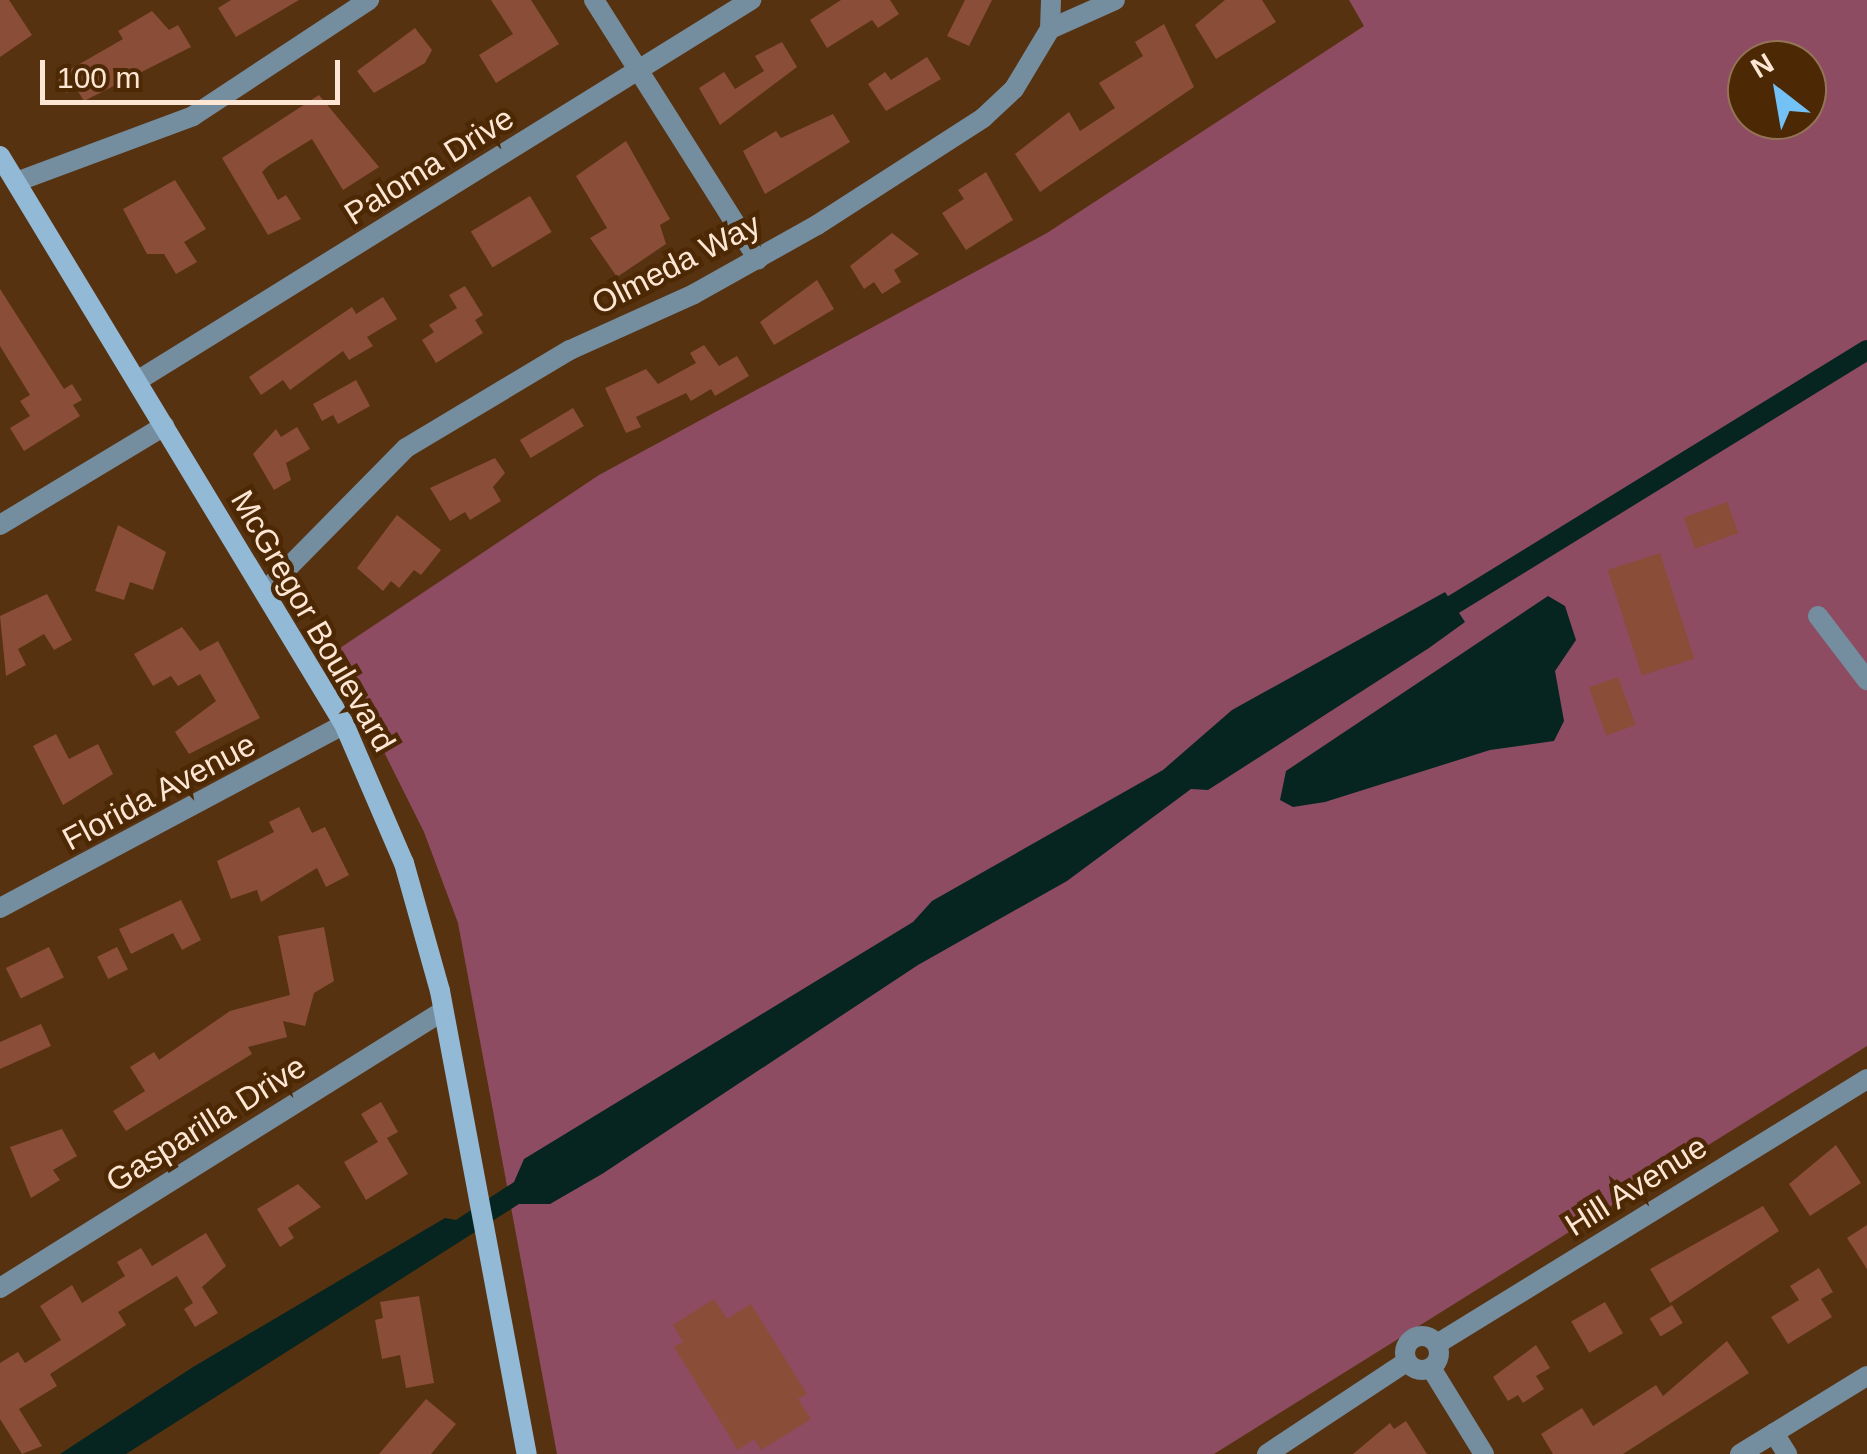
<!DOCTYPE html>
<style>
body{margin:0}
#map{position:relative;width:1867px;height:1454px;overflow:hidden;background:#573210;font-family:Helvetica,sans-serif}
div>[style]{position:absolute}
.green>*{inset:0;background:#8e4c62}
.water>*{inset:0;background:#062520}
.canal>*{height:20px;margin:-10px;padding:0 10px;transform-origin:10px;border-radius:10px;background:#062520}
.building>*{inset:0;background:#894d38;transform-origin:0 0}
.minor>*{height:20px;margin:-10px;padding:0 10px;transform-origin:10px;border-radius:10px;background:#748d9f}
.minor>.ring{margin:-10px;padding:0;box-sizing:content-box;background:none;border:20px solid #748d9f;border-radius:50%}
.secondary>*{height:20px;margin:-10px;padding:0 10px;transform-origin:10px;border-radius:10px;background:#92bad7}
span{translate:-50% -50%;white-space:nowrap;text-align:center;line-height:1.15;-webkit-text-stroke:9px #4c2804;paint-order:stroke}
.street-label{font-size:32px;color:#fee6d4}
.north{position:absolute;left:1727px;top:40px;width:100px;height:100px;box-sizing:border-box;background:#4c2804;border:2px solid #937457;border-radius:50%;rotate:329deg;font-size:28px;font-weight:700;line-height:40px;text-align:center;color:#fee6d4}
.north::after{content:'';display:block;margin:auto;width:35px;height:45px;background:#73c1f5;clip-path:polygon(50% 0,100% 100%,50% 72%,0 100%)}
.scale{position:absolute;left:40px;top:60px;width:300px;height:45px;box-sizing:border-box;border:5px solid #fee6d4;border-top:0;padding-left:12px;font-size:30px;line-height:35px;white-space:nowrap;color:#fee6d4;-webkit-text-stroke:8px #4c2804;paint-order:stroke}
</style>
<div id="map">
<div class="green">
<i style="clip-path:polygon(evenodd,1349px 0,1867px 0,1867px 1046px,1214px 1454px,557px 1454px,458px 923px,424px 832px,334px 652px,599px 475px,1047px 233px,1364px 26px,1349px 0,1747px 60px,1807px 60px,1807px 120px,1747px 120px,1747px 60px)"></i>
</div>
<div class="water">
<i style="clip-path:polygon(1445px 592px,1465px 622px,1429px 648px,1208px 790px,1191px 789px,1067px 881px,918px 965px,602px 1174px,550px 1204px,519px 1204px,126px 1454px,60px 1454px,193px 1367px,445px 1218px,456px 1220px,514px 1182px,524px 1159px,913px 922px,932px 901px,1163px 770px,1232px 710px)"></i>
<i style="clip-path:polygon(1548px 596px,1565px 606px,1576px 640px,1555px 671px,1564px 721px,1554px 741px,1490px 750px,1325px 802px,1293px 807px,1280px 800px,1286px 771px)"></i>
</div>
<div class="canal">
<i style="left:1430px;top:619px;width:513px;rotate:-31.61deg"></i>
</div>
<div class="building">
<i style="clip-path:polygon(0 0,9px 0,32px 35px,0 57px)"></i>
<i style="clip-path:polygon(231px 0,299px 0,236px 37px,218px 8px)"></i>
<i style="clip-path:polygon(491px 0,531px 0,559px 44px,496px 83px,479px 55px,513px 34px)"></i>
<i style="clip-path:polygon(841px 0,890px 0,899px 14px,878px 28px,872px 20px,827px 48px,810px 20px)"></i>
<i style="clip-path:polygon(965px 0,992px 0,969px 46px,947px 36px)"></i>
<i style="clip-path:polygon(1225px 0,1262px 0,1276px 22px,1216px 59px,1195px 25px)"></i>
<i style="clip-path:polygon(152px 11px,169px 30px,178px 25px,191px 47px,84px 101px,76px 88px,66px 93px,57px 77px,123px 39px,118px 31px)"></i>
<i style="clip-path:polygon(1164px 24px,1194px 87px,1040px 192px,1015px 154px,1069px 112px,1080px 131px,1115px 108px,1099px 83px,1143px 56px,1135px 42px)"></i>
<i style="clip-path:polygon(415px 28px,432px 50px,425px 63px,374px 93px,357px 71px)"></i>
<i style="clip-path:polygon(782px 42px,797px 67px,720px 125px,699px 88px,724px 72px,735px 89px,764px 71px,755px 56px)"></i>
<i style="clip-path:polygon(927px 57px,941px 79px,886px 111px,868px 84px,885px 72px,891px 80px)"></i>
<i style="clip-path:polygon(319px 95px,379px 167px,343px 190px,312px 139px,268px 166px,262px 172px,278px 200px,286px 195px,301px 219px,268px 235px,222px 158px)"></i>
<i style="clip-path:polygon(833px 114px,850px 142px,765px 194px,743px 151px,776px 131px,781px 138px)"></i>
<i style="clip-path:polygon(626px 141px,670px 219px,660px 225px,666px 244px,617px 277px,590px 238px,607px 228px,576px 176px)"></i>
<i style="clip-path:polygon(986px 172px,1013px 220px,966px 250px,942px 213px,964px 199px,958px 190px)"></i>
<i style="clip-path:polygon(175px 180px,206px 229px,184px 242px,197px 262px,176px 274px,164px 254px,147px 254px,123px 209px)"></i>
<i style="left:530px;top:196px;width:42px;height:69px;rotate:59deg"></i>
<i style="clip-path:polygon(892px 233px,919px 254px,894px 270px,901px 282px,882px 294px,874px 282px,864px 289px,850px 266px)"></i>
<i style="clip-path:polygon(817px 280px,834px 309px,774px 345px,760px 322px)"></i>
<i style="clip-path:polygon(465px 286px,483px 315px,475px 320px,483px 333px,436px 363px,422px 340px,434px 332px,429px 325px,457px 308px,449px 295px)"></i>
<i style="clip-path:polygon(0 289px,64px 389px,72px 384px,82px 400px,73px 405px,80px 416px,24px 451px,10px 428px,30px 416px,20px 401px,30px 395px,0 346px)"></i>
<i style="clip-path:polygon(383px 297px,397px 319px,367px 337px,373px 346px,349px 360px,343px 351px,290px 390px,283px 380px,261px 395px,249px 377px,352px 307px,356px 314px)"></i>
<i style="clip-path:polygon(704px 345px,719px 366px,737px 356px,749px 376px,715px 396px,711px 389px,691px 401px,686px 393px,636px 417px,641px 427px,626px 433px,605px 388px,646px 369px,658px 384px,696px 363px,690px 353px)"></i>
<i style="clip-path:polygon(356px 380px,370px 406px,338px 424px,333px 415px,322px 421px,313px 404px)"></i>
<i style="left:573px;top:408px;width:21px;height:62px;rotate:59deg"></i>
<i style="clip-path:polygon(297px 427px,310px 449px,286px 463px,291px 480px,274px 490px,253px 454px,276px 429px,281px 437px)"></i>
<i style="clip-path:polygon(495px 458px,505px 473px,493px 487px,501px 501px,470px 520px,465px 512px,450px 521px,430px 488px)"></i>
<i style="left:1727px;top:502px;width:33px;height:46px;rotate:70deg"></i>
<i style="clip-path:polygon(397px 515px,441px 550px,421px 575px,414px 570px,399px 588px,391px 581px,383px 591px,357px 568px)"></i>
<i style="clip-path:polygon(118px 525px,166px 552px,153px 590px,130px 582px,124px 600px,95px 591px)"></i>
<i style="left:1660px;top:553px;width:111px;height:55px;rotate:72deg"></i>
<i style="clip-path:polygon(47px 594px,72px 640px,54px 650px,44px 634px,18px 649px,26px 665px,6px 676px,0 616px)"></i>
<i style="clip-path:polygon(182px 627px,200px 651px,218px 641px,260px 718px,189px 754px,175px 732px,216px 701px,200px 674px,178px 686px,171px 676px,153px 686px,134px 654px)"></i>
<i style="left:1618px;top:677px;width:51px;height:31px;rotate:70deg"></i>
<i style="clip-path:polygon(56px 734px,69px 759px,98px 744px,113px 774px,63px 805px,33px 746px)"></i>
<i style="clip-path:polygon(299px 807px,312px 833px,325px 827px,349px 875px,326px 887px,317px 868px,261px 902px,257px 890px,231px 899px,217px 861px,274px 832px,269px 822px)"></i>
<i style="clip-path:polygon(181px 900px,201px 940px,182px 950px,173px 933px,131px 954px,119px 929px)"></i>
<i style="clip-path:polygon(324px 927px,334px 981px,314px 993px,305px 1026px,283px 1021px,287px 1037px,248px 1047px,252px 1054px,126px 1131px,113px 1111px,145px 1091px,130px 1067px,154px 1052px,159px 1060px,230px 1011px,290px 995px,278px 936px)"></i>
<i style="left:49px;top:947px;width:34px;height:48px;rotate:64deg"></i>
<i style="left:117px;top:947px;width:25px;height:22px;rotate:64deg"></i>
<i style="clip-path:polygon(41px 1024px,51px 1046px,0 1069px,0 1042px)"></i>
<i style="clip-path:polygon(381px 1102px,398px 1132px,387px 1138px,408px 1174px,366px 1200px,344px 1162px,378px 1142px,361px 1114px)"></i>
<i style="clip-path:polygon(62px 1129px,77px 1156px,53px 1170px,60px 1180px,31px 1198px,10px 1147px)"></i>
<i style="clip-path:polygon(1836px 1145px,1861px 1183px,1810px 1216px,1789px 1184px)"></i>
<i style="clip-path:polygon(298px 1184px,321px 1207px,288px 1228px,294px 1238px,280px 1247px,257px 1209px)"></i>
<i style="clip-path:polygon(1763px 1206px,1779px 1231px,1670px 1303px,1650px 1269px)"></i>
<i style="clip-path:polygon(1867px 1225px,1867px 1269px,1847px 1238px)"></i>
<i style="clip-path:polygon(206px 1233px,226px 1266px,202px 1287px,218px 1313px,195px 1327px,184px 1309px,193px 1303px,177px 1276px,118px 1312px,126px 1325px,50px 1374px,57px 1386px,19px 1409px,42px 1446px,22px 1454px,0 1419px,0 1363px,18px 1352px,25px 1363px,61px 1340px,40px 1306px,72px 1285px,82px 1303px,125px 1276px,117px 1262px,141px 1248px,152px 1266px)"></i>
<i style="clip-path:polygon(1819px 1268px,1833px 1292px,1821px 1299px,1832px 1317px,1788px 1344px,1771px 1317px,1799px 1300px,1790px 1286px)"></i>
<i style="clip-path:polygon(419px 1296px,434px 1383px,406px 1388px,400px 1355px,382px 1359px,375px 1320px,383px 1318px,380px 1302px)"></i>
<i style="clip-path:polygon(714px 1299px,727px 1319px,751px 1304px,807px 1394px,798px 1399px,811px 1419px,761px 1450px,754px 1439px,738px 1450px,674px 1347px,683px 1342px,673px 1325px)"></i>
<i style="left:1605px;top:1302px;width:36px;height:39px;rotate:60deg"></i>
<i style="left:1672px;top:1305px;width:21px;height:26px;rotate:59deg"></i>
<i style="clip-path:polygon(1727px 1341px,1749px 1373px,1623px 1454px,1553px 1454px,1541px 1434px,1582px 1408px,1593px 1426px,1656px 1385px,1663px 1396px)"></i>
<i style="clip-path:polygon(1536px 1345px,1550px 1368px,1536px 1376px,1544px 1389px,1523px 1403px,1518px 1395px,1508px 1401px,1493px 1377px)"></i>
<i style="clip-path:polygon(426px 1399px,456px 1424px,431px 1454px,379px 1454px)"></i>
<i style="clip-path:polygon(1406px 1421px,1427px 1454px,1353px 1454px,1390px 1423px,1394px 1429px)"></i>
</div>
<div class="minor">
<i style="left:594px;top:0;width:307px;rotate:57.7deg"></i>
<i style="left:1050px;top:29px;width:29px;rotate:-88deg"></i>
<i style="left:16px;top:182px;width:189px;rotate:-20.4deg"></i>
<i style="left:193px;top:116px;width:211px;rotate:-33.4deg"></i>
<i style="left:137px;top:381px;width:723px;rotate:-31.82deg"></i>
<i style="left:0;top:525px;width:192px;rotate:-31.1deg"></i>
<i style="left:266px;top:590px;width:199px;rotate:-45.4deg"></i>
<i style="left:406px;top:448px;width:191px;rotate:-30.9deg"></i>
<i style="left:570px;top:350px;width:136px;rotate:-24.3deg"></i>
<i style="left:694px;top:294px;width:141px;rotate:-29.3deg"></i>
<i style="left:817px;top:225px;width:197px;rotate:-32.8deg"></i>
<i style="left:983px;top:118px;width:42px;rotate:-43.1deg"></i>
<i style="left:1014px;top:89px;width:70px;rotate:-59deg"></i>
<i style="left:1050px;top:29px;width:71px;rotate:-24deg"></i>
<i style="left:1818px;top:616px;width:81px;rotate:52.6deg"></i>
<i style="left:0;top:908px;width:390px;rotate:-28.1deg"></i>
<i style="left:0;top:1288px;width:522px;rotate:-32.02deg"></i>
<i class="ring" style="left:1405px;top:1336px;width:14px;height:14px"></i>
<i style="left:1437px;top:1344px;width:505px;rotate:-31.64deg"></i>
<i style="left:1431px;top:1368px;width:101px;rotate:58.4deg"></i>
<i style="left:1774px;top:1433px;width:25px;rotate:58deg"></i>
<i style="left:1267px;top:1454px;width:167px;rotate:-33.5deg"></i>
<i style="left:1740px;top:1454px;width:149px;rotate:-31.6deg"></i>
</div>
<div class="secondary">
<i style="left:0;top:156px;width:664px;rotate:58.8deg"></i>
<i style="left:344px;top:724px;width:151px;rotate:66.7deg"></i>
<i style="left:404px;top:863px;width:133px;rotate:74.3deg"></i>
<i style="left:440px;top:991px;width:471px;rotate:79.4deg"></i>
</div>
<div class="street-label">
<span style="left:429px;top:166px;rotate:-32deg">Paloma Drive</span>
<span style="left:676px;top:264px;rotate:-27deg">Olmeda Way</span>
<span style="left:313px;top:621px;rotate:60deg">McGregor Boulevard</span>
<span style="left:159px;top:792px;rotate:-28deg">Florida Avenue</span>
<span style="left:206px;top:1124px;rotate:-32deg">Gasparilla Drive</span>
<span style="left:1636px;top:1186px;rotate:-32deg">Hill Avenue</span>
</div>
<div class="north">N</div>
<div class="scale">100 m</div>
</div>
